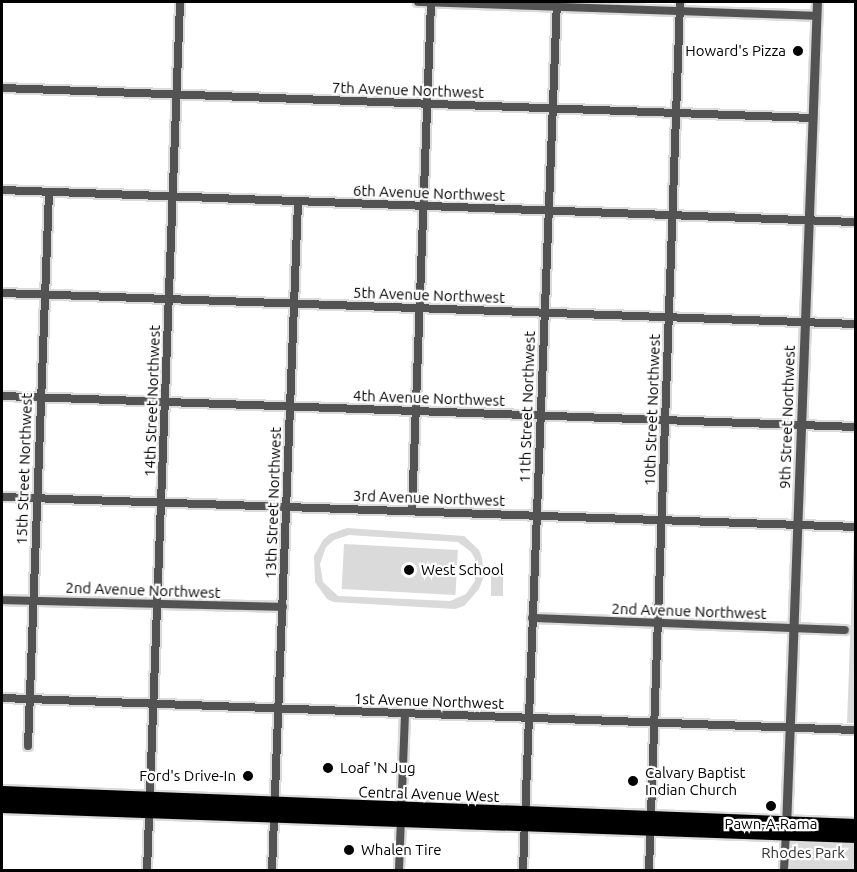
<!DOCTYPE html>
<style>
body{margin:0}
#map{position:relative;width:857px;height:872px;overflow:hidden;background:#fff;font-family:Ubuntu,sans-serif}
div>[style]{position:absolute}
.green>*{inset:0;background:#dadada;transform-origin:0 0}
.roads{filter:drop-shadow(2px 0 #dbdbdb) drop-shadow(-2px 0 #dbdbdb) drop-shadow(0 2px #dbdbdb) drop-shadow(0 -2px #dbdbdb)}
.minor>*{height:8px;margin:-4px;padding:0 4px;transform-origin:4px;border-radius:4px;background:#535353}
.tertiary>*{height:9px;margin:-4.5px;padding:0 4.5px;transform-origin:4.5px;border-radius:4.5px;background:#535353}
.trunk>*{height:14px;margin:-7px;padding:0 7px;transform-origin:7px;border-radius:7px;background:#000}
.dots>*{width:16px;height:16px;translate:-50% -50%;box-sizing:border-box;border:3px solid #fff;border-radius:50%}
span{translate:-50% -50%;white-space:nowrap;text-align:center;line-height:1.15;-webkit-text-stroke:4.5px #fff;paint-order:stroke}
.poi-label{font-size:15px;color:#000}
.right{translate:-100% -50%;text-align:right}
.left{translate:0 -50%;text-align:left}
.street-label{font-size:15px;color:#000}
.park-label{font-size:15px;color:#313131}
.frame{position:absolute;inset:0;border:3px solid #000;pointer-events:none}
</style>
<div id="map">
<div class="green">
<i style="clip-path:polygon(evenodd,347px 528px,464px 536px,479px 550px,482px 558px,484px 576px,479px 589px,464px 606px,455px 609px,333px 602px,327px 599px,315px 582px,314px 556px,323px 540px,330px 534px,347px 528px,349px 535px,458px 542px,471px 552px,475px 559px,475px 581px,466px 594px,450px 601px,338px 596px,323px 582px,320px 564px,326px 547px,334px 540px,349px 535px)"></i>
<i style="clip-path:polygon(854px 531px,856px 531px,855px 723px,847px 723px)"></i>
<i style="left:344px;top:544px;width:114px;height:45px;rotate:3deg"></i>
<i style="left:491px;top:573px;width:12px;height:23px"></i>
<i style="left:786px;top:834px;width:69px;height:36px;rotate:2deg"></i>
</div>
<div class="roads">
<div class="minor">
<i style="left:418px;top:2px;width:399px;rotate:2deg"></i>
<i style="left:2px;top:88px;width:812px;rotate:2.12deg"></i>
<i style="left:2px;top:190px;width:855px;rotate:2.15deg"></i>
<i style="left:2px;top:293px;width:855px;rotate:2.08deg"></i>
<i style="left:2px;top:396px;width:855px;rotate:2.08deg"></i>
<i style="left:2px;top:497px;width:855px;rotate:2.01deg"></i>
<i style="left:412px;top:511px;width:509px;rotate:-87.86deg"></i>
<i style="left:2px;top:600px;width:281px;rotate:1.4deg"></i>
<i style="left:532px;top:618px;width:313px;rotate:2.2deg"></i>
<i style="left:2px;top:698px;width:855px;rotate:2.15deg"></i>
<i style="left:28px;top:746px;width:554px;rotate:-87.83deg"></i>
<i style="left:147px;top:870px;width:869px;rotate:-87.82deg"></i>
<i style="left:272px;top:870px;width:669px;rotate:-87.77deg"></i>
<i style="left:399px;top:870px;width:157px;rotate:-87.8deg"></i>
<i style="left:523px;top:870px;width:869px;rotate:-87.76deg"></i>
<i style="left:649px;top:870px;width:869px;rotate:-87.95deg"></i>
<i style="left:784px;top:870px;width:36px;rotate:-87deg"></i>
</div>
<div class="tertiary">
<i style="left:786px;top:827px;width:826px;rotate:-87.85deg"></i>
</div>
<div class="trunk">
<i style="left:2px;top:793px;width:855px;rotate:2.21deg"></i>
<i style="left:2px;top:806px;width:855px;rotate:2.01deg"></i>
</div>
</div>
<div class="dots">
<i style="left:798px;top:51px;background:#000"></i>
<i style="left:409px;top:570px;background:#000"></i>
<i style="left:328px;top:768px;background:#000"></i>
<i style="left:248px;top:776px;background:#000"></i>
<i style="left:633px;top:781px;background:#000"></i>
<i style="left:771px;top:806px;background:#000"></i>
<i style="left:349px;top:850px;background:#000"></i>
</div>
<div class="poi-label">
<span class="right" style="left:786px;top:51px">Howard's Pizza</span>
<span class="left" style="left:421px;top:570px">West School</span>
<span class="left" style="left:340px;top:768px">Loaf 'N Jug</span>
<span class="left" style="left:645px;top:781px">Calvary Baptist<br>Indian Church</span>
<span class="right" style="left:236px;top:776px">Ford's Drive-In</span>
<span style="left:771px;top:824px">Pawn-A-Rama</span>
<span class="left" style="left:361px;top:850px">Whalen Tire</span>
</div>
<div class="street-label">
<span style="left:408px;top:90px;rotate:2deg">7th Avenue Northwest</span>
<span style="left:429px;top:193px;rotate:2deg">6th Avenue Northwest</span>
<span style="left:429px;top:295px;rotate:2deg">5th Avenue Northwest</span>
<span style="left:429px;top:398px;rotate:2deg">4th Avenue Northwest</span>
<span style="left:152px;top:401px;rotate:-88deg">14th Street Northwest</span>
<span style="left:527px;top:407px;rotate:-88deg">11th Street Northwest</span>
<span style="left:652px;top:410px;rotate:-88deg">10th Street Northwest</span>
<span style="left:787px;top:417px;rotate:-88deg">9th Street Northwest</span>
<span style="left:24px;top:469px;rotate:-88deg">15th Street Northwest</span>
<span style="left:429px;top:498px;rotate:2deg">3rd Avenue Northwest</span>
<span style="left:273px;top:503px;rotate:-88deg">13th Street Northwest</span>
<span style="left:143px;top:590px;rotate:2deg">2nd Avenue Northwest</span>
<span style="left:689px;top:611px;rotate:2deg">2nd Avenue Northwest</span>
<span style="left:429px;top:701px;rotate:2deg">1st Avenue Northwest</span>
<span style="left:429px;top:794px;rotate:2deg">Central Avenue West</span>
</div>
<div class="park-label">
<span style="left:803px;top:853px">Rhodes Park</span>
</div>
<div class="frame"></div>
</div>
